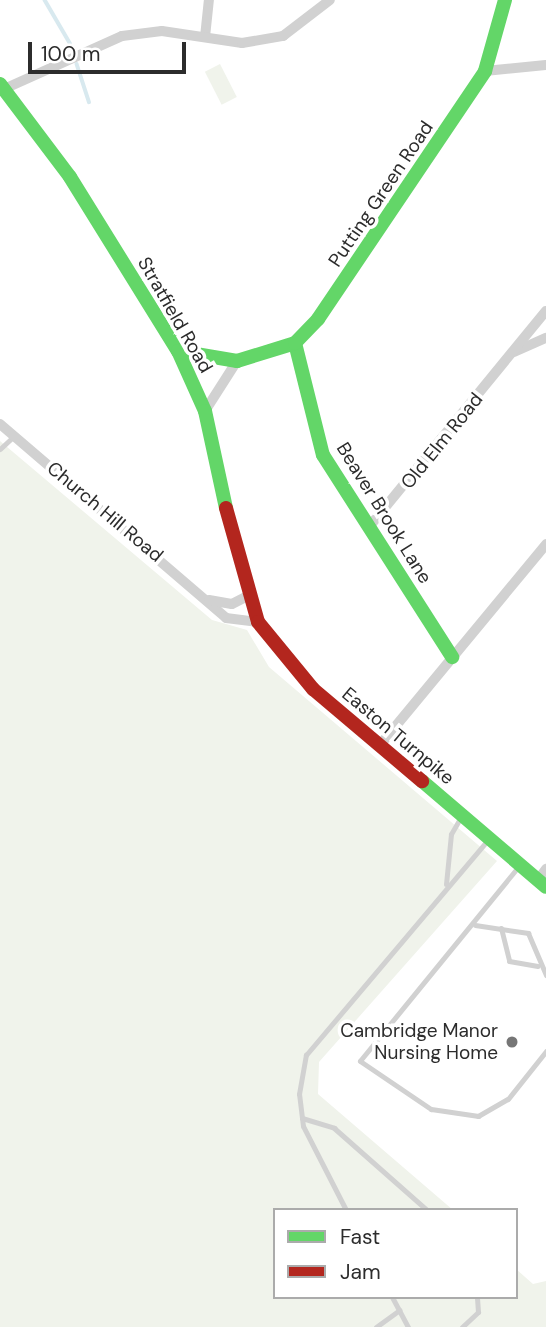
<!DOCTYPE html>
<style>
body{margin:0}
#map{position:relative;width:546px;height:1327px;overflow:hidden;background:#fff;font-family:"DM Sans",sans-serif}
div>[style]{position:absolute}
.green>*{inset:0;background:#f0f3eb;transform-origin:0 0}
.stream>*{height:3.5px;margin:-1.75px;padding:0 1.75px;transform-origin:1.75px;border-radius:1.75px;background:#d8e9ef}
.lane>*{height:5px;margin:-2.5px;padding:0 2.5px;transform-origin:2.5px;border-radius:2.5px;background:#d1d1d1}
.street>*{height:10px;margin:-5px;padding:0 5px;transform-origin:5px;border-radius:5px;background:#d1d1d1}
.fast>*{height:14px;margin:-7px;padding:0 7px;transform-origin:7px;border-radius:7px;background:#63d668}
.jam>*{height:14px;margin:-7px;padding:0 7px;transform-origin:7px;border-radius:7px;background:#b3261e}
.dots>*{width:19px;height:19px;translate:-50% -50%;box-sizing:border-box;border:4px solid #fff;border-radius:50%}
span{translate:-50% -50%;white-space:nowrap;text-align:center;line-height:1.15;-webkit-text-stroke:7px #fff;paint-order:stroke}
.street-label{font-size:19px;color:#2c2c2c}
.poi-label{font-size:19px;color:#2c2c2c}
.right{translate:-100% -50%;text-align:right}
.legend{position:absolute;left:273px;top:1208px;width:245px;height:91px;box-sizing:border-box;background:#fff;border:2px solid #ababab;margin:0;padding:9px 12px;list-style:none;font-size:21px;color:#2c2c2c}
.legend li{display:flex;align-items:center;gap:14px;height:35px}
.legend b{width:35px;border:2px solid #ababab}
.scale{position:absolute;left:28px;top:42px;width:158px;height:32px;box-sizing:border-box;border:4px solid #2c2c2c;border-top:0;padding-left:9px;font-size:21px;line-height:24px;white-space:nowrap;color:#2c2c2c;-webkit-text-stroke:5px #fff;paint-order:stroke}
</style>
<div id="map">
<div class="green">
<i style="left:220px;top:64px;width:37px;height:17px;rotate:63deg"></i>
<i style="clip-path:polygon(0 441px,212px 620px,247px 630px,269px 667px,497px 861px,319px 1062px,318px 1094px,453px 1210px,275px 1210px,275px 1297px,516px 1297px,516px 1269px,533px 1284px,546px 1281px,546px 1327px,0 1327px)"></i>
</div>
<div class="stream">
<i style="left:45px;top:0;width:50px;rotate:59.8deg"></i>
<i style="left:77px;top:64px;width:40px;rotate:72deg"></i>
</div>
<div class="lane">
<i style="left:0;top:449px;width:19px;rotate:-43deg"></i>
<i style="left:518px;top:867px;width:250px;rotate:129.2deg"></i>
<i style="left:360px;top:1061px;width:86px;rotate:34.1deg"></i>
<i style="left:431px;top:1109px;width:48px;rotate:8.5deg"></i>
<i style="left:478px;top:1116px;width:34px;rotate:-30deg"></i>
<i style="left:508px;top:1099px;width:61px;rotate:-51.6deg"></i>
<i style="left:446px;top:884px;width:50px;rotate:-84.3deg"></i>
<i style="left:451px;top:834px;width:20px;rotate:-60deg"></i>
<i style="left:475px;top:925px;width:54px;rotate:8.6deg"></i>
<i style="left:528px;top:933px;width:46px;rotate:66.8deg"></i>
<i style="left:501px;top:928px;width:34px;rotate:76deg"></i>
<i style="left:509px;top:961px;width:29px;rotate:10deg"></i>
<i style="left:302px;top:1118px;width:34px;rotate:17deg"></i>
<i style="left:334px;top:1128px;width:124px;rotate:41.4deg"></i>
<i style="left:346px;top:1210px;width:94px;rotate:-117.1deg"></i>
<i style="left:303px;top:1126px;width:32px;rotate:-97deg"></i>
<i style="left:299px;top:1094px;width:40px;rotate:-80deg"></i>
<i style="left:306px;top:1055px;width:282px;rotate:-49.8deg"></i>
<i style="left:392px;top:1297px;width:34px;rotate:62deg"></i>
<i style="left:376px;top:1327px;width:29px;rotate:-36deg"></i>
<i style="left:462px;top:1327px;width:22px;rotate:-43deg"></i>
<i style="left:478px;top:1312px;width:15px;rotate:-94deg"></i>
</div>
<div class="street">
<i style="left:205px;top:37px;width:37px;rotate:-84deg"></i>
<i style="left:485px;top:71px;width:61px;rotate:-5.6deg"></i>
<i style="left:4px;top:89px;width:129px;rotate:-24.2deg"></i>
<i style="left:122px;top:36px;width:40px;rotate:-7.1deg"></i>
<i style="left:162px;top:31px;width:81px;rotate:8.5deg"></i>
<i style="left:242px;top:43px;width:42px;rotate:-9.7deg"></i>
<i style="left:283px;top:36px;width:59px;rotate:-37.5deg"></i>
<i style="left:514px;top:352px;width:35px;rotate:-24deg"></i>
<i style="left:205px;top:411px;width:59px;rotate:-57.4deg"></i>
<i style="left:0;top:424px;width:298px;rotate:40.6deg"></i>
<i style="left:226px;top:618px;width:32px;rotate:7deg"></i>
<i style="left:369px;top:527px;width:279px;rotate:-50.7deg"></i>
<i style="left:209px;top:600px;width:23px;rotate:10deg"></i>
<i style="left:232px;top:604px;width:18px;rotate:-27deg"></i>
<i style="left:380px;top:745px;width:261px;rotate:-50.4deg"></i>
<i style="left:538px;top:880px;width:14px;rotate:-54deg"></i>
</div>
<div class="fast">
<i style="left:0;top:84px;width:116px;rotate:53deg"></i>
<i style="left:70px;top:177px;width:205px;rotate:58.2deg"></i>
<i style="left:178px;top:351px;width:66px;rotate:65.8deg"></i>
<i style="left:205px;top:411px;width:99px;rotate:77.8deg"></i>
<i style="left:295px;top:343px;width:115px;rotate:76deg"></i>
<i style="left:323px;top:455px;width:240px;rotate:57.4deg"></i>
<i style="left:178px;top:351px;width:60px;rotate:9.6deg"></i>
<i style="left:237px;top:361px;width:61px;rotate:-17.2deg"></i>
<i style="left:295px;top:343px;width:33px;rotate:-46deg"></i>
<i style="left:318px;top:319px;width:299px;rotate:-56deg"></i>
<i style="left:485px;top:71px;width:74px;rotate:-74.3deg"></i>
<i style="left:422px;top:781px;width:163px;rotate:40.5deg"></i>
</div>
<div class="jam">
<i style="left:226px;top:508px;width:118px;rotate:74.3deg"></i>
<i style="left:258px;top:622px;width:87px;rotate:50.6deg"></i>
<i style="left:313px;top:689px;width:143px;rotate:40.2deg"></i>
</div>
<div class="dots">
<i style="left:512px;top:1042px;background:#767676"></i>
</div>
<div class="street-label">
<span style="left:381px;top:194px;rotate:-56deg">Putting Green Road</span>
<span style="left:175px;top:315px;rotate:60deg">Stratfield Road</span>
<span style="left:442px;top:441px;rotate:-51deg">Old Elm Road</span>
<span style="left:105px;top:512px;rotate:40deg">Church Hill Road</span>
<span style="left:384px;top:513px;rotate:58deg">Beaver Brook Lane</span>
<span style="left:398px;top:736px;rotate:40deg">Easton Turnpike</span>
</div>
<div class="poi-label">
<span class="right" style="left:498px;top:1042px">Cambridge Manor<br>Nursing Home</span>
</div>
<ul class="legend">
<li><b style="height:9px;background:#63d668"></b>Fast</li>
<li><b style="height:9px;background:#b3261e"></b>Jam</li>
</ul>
<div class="scale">100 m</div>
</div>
